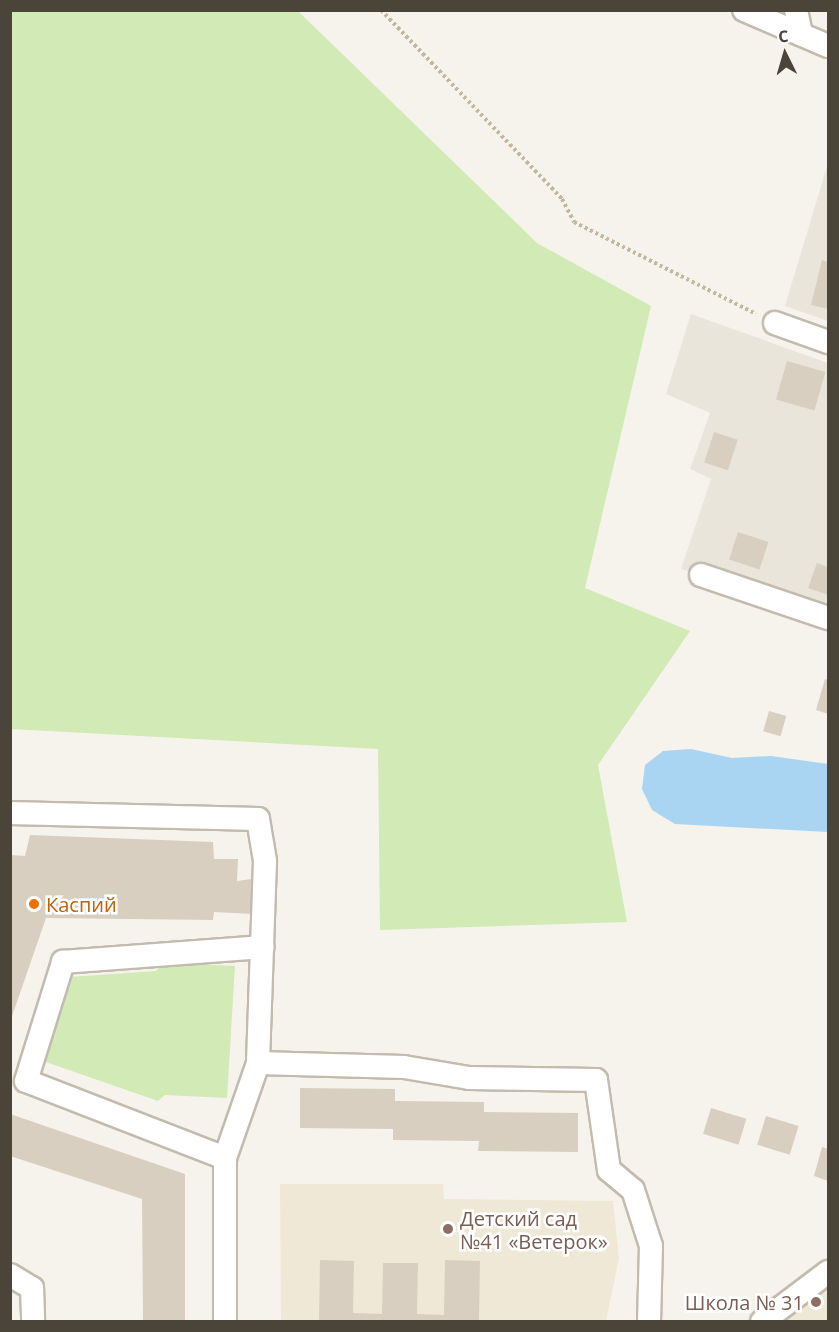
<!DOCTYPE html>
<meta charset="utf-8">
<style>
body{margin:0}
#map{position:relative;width:839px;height:1332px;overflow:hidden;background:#f6f3ec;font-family:"Open Sans",sans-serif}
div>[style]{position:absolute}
.residential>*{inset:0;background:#eae5da}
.education>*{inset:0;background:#efe8d6}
.green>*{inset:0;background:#d2eab5}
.water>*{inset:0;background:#a9d4f2}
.building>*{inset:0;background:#d8cfc1;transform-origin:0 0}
.path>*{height:4px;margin-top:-2px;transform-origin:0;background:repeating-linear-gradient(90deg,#c4b79f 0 3px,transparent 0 6px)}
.roads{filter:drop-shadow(2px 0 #c2bbae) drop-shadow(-2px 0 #c2bbae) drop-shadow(0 2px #c2bbae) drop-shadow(0 -2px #c2bbae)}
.minor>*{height:22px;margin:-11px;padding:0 11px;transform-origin:11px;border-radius:11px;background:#fff}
.dots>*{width:16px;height:16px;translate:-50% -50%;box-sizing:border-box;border:3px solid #fff;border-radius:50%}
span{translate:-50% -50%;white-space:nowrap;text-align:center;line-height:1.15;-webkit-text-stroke:5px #fff;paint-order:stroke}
.food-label{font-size:20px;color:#c56008}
.left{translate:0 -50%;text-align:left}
.education-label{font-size:20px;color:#785e54}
.right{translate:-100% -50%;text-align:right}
.frame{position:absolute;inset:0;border:12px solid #4b4439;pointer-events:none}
.north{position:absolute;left:755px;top:24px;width:60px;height:60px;-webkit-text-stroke:4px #fff;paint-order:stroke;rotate:355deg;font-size:16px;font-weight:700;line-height:24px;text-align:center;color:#4b4439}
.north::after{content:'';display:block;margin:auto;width:21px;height:27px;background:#4b4439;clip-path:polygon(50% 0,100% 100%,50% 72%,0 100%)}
</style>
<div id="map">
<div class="residential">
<i style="clip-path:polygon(828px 163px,828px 321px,785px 306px)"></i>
<i style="clip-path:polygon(691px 314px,828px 363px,828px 615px,681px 569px,711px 479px,690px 469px,710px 413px,666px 394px)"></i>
</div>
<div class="education">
<i style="clip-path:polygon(280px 1184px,443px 1184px,444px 1199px,613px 1201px,619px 1258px,606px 1321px,281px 1321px)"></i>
<i style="clip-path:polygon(828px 1283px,828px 1321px,777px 1321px)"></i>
</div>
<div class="green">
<i style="clip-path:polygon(10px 11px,298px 11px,537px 243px,651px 306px,585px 588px,690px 631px,598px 765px,627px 922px,380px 930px,378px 749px,11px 729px)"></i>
<i style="clip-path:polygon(173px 963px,235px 966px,227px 1098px,165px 1095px,158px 1101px,46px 1062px,69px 977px,156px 971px,162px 964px)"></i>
</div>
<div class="water">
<i style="clip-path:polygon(691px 749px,732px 758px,771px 756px,828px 764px,828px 832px,675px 824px,652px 810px,642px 789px,645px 765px,663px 751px)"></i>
</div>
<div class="building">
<i style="clip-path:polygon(822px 260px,828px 262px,828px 309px,811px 305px)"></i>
<i style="left:787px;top:361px;width:40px;height:40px;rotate:16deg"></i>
<i style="left:714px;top:432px;width:25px;height:32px;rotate:18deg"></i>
<i style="left:738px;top:532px;width:32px;height:29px;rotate:18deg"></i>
<i style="clip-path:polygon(817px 563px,828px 567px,828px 595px,808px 588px)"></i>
<i style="clip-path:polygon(825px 679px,828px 680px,828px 714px,816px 710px)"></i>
<i style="left:769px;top:711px;width:18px;height:21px;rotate:16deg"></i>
<i style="clip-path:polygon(30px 835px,213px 842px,214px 859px,238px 859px,237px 881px,251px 879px,252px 914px,214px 912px,213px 920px,46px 918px,10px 1022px,10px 855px,25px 856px)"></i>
<i style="clip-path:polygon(300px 1088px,395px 1089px,395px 1101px,484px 1102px,484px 1112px,578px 1113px,578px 1152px,478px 1151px,479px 1141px,393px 1140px,393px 1129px,300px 1128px)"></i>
<i style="left:711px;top:1108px;width:37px;height:27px;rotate:17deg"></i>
<i style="clip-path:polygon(10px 1114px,185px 1174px,185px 1322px,143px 1322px,142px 1199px,10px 1156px)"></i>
<i style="left:766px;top:1116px;width:34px;height:30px;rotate:17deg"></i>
<i style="clip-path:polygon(822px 1147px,828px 1149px,828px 1181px,814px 1176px)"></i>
<i style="clip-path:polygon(320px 1260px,354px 1261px,353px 1313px,382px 1314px,383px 1263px,418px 1263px,417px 1314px,444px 1315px,445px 1260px,480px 1261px,479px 1322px,319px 1322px)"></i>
</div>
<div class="path">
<i style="left:381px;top:10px;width:262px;rotate:46.2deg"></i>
<i style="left:562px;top:199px;width:26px;rotate:62deg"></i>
<i style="left:574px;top:222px;width:204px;rotate:26.8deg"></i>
</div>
<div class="roads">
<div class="minor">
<i style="left:744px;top:10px;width:91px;rotate:23.2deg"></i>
<i style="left:796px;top:10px;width:25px;rotate:78deg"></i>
<i style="left:775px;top:323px;width:56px;rotate:19.7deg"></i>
<i style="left:701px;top:575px;width:134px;rotate:18.7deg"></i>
<i style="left:10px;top:813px;width:248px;rotate:1.4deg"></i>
<i style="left:258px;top:819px;width:43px;rotate:80.5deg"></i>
<i style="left:265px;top:861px;width:86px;rotate:92deg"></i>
<i style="left:225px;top:1158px;width:213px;rotate:-158.8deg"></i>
<i style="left:26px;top:1081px;width:125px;rotate:-72.7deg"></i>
<i style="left:63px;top:962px;width:200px;rotate:-4.3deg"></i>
<i style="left:262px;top:947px;width:116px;rotate:92deg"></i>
<i style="left:10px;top:1275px;width:26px;rotate:31deg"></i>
<i style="left:32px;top:1288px;width:34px;rotate:88deg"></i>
<i style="left:225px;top:1322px;width:164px;rotate:-90deg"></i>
<i style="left:225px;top:1158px;width:101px;rotate:-70.8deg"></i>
<i style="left:258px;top:1063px;width:146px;rotate:1.6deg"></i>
<i style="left:404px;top:1067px;width:66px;rotate:9.6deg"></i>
<i style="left:469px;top:1078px;width:127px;rotate:0.9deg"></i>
<i style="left:596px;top:1080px;width:91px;rotate:81.8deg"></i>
<i style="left:609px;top:1170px;width:31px;rotate:40deg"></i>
<i style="left:633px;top:1190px;width:59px;rotate:72.2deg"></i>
<i style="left:651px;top:1246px;width:76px;rotate:91.5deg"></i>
<i style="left:762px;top:1322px;width:83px;rotate:-37.1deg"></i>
</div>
</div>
<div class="dots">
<i style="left:34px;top:904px;background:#e8710a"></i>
<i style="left:448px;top:1229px;background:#8d6e63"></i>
<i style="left:816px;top:1302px;background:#8d6e63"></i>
</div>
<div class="food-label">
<span class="left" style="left:46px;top:904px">Каспий</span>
</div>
<div class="education-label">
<span class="left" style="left:460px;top:1230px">Детский сад<br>№41 «Ветерок»</span>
<span class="right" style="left:804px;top:1302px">Школа № 31</span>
</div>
<div class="frame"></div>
<div class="north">С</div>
</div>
